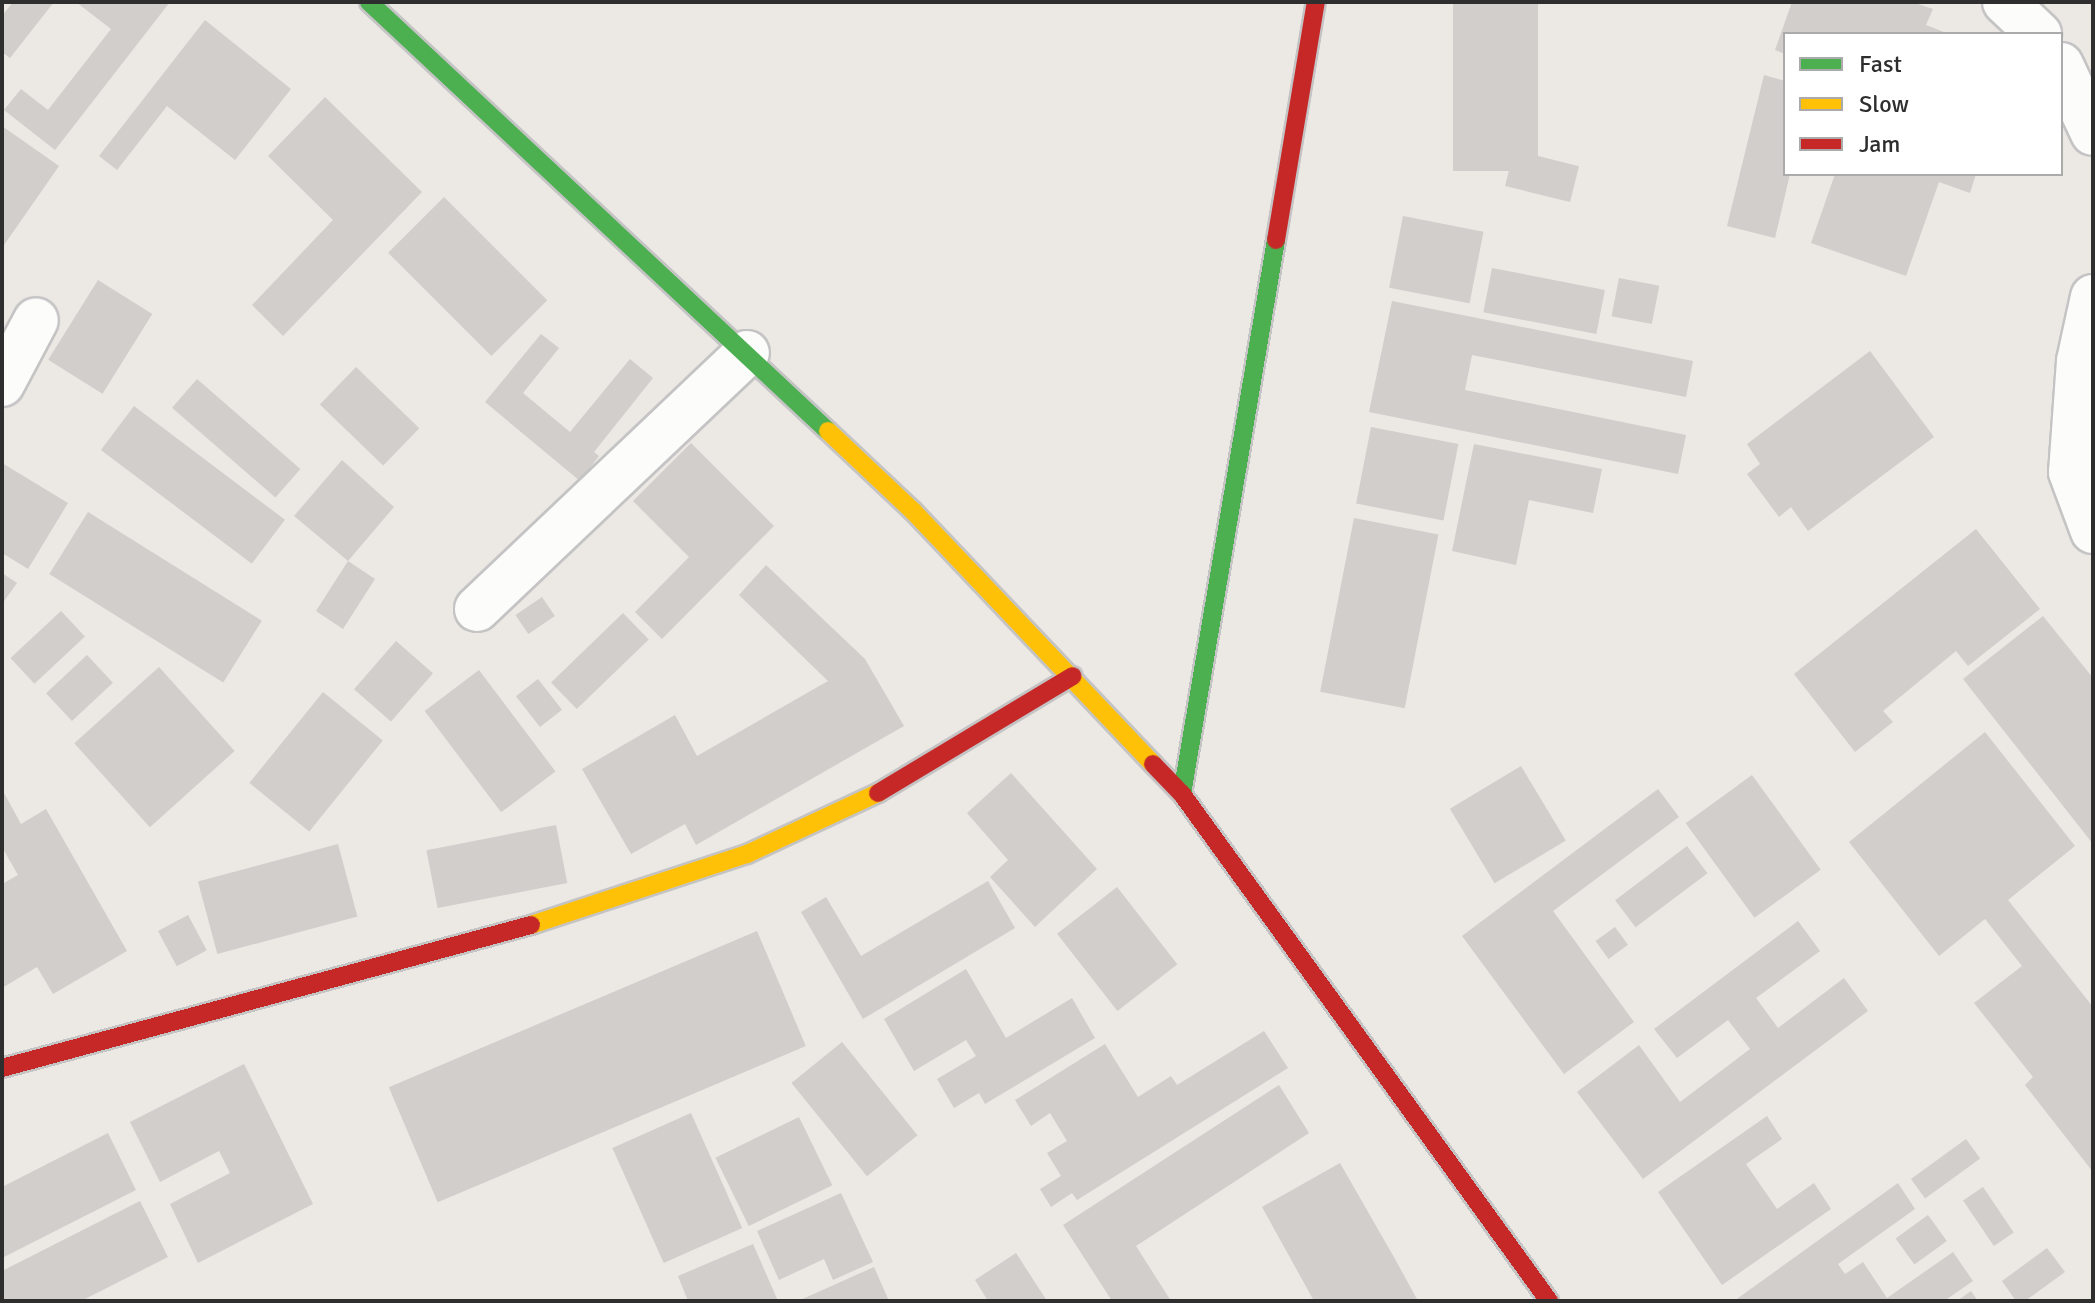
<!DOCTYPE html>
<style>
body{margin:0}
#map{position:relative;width:2095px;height:1303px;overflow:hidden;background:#ece8e4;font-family:Signika,sans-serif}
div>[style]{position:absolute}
.building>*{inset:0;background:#d1cecb;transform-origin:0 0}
.roads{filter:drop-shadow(2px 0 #c5c4c5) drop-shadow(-2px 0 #c5c4c5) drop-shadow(0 2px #c5c4c5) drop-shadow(0 -2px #c5c4c5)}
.street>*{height:44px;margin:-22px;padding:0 22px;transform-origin:22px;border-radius:22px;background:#fcfcfb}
.fast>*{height:18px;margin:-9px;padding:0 9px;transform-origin:9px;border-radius:9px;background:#4caf50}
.slow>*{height:18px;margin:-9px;padding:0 9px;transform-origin:9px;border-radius:9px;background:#ffc107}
.jam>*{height:18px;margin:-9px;padding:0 9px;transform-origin:9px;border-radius:9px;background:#c62828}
span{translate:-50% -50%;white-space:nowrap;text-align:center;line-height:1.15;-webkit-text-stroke:7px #fff;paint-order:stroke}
.frame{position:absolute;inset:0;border:4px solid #2e2e2e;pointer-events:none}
.legend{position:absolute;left:1783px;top:32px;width:280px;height:144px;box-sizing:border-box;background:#fff;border:2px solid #ababab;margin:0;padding:10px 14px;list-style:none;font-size:24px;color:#2e2e2e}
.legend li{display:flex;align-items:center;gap:16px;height:40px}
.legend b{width:40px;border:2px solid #ababab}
</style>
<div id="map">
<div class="building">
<i style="clip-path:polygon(13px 2px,54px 2px,10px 58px,2px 52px,2px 16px)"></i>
<i style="clip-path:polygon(76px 2px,170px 2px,55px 150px,4px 110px,21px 89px,48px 110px,111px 29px)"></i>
<i style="left:1453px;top:2px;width:85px;height:169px"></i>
<i style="clip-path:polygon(1792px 2px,1912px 2px,1933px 9px,1926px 25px,1949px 34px,1785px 34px,1785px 54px,1775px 50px)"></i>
<i style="clip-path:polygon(205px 20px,291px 89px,235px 160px,167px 106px,117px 170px,99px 156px)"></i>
<i style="clip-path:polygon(1764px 75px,1785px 81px,1785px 174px,1790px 174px,1775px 238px,1727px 226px)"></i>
<i style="clip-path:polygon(325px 97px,422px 192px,283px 336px,252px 305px,333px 220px,268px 156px)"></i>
<i style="clip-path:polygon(2px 126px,59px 166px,2px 248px)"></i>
<i style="left:1514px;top:150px;width:67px;height:37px;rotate:14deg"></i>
<i style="clip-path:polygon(1835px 174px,1976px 174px,1970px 193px,1939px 182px,1906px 276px,1811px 243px)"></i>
<i style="left:444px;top:197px;width:146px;height:79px;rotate:45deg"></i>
<i style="left:1403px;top:216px;width:82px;height:73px;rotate:11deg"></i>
<i style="left:1492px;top:268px;width:115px;height:45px;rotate:11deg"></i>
<i style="left:1619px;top:278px;width:41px;height:39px;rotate:11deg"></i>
<i style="left:98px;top:280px;width:64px;height:94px;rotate:32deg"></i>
<i style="clip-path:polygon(1392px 301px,1693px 361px,1686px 397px,1472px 355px,1465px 390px,1686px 435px,1678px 474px,1369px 412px)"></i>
<i style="clip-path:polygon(541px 334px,559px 348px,523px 393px,570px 432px,630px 359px,653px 378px,594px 452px,599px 456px,580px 481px,485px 402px)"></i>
<i style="clip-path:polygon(1870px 351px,1934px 437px,1808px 531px,1791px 507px,1779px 517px,1747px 474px,1760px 464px,1747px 444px)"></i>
<i style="left:356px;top:367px;width:88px;height:52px;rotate:44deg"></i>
<i style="left:197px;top:379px;width:137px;height:38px;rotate:41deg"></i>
<i style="left:134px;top:406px;width:189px;height:55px;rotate:37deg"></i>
<i style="left:1371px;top:427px;width:89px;height:78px;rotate:11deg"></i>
<i style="clip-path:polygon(691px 443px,774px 526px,662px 639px,635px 612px,689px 557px,633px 501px)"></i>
<i style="clip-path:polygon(1474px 444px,1602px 469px,1593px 513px,1529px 500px,1516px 565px,1452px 551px)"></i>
<i style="clip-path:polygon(342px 460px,394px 507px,348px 561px,375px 579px,343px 629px,316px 611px,348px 561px,294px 516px)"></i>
<i style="clip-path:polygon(2px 463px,68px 503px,28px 569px,2px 553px)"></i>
<i style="left:88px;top:512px;width:205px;height:73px;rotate:32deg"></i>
<i style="left:1354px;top:518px;width:86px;height:177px;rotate:11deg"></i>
<i style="clip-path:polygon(1976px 529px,2040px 609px,1968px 666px,1956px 651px,1883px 711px,1893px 722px,1855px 752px,1794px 674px)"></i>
<i style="clip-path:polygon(766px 565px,865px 659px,904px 726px,696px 845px,685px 824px,631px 854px,582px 769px,675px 715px,697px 756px,828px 681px,739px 595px)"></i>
<i style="clip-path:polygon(2px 573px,17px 583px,2px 604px)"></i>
<i style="left:542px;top:597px;width:23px;height:32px;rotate:56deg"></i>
<i style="left:61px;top:611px;width:35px;height:69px;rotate:47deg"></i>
<i style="left:623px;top:613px;width:37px;height:100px;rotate:46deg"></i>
<i style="clip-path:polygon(2043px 616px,2093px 678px,2093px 844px,1963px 679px)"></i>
<i style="left:396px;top:641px;width:49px;height:64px;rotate:41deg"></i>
<i style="left:87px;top:655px;width:38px;height:56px;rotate:47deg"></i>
<i style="left:159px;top:667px;width:113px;height:114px;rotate:48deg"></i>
<i style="left:479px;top:670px;width:127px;height:68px;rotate:53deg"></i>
<i style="left:538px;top:679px;width:39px;height:28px;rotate:52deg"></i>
<i style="left:323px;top:692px;width:77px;height:117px;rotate:39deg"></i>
<i style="clip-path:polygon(1985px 732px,2075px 846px,2008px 900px,2093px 1007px,2093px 1172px,2025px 1085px,2033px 1077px,1974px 1003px,2022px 966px,1985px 919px,1939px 956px,1849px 842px)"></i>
<i style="left:1521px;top:766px;width:87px;height:83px;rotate:59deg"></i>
<i style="clip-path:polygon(1011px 773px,1097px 869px,1035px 927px,990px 877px,1008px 860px,967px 813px)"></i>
<i style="left:1752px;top:775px;width:117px;height:82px;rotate:54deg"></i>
<i style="clip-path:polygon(1658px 789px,1679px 817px,1553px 911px,1634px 1022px,1564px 1074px,1462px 936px)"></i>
<i style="clip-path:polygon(4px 793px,21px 824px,46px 809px,127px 951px,53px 994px,37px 967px,2px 988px,2px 884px,18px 875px,2px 847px)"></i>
<i style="left:556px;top:825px;width:59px;height:132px;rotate:79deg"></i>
<i style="left:338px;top:844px;width:75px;height:145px;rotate:75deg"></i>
<i style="left:1687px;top:846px;width:34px;height:90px;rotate:53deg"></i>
<i style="clip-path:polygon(988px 881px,1015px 928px,863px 1019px,801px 912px,826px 897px,861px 956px)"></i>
<i style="left:1117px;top:887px;width:98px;height:76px;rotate:52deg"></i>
<i style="left:188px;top:915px;width:40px;height:34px;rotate:62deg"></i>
<i style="clip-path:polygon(1798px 921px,1820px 951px,1756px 998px,1778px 1028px,1844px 978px,1868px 1011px,1643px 1179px,1577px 1092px,1639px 1045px,1680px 1102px,1750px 1049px,1728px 1020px,1677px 1058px,1654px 1029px)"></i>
<i style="left:1615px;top:927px;width:22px;height:24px;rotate:54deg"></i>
<i style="left:757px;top:931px;width:125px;height:400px;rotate:67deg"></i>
<i style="clip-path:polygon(966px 969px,1006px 1038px,1072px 998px,1095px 1038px,985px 1104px,979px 1093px,954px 1108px,937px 1079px,976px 1056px,966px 1040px,914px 1071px,884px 1019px)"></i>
<i style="clip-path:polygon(1264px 1031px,1288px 1068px,1077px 1200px,1072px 1193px,1051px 1207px,1040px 1189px,1061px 1176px,1047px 1153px,1067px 1141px,1050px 1113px,1031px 1126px,1015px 1100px,1105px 1044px,1138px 1097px,1171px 1076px,1177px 1085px)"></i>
<i style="left:842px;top:1042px;width:120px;height:65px;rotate:51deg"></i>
<i style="clip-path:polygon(244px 1064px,313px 1204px,198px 1263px,170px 1204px,230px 1173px,219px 1151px,160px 1182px,130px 1122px)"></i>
<i style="clip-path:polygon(1279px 1085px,1309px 1133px,1136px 1246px,1171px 1301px,1112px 1301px,1063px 1225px)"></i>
<i style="left:691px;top:1113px;width:126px;height:86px;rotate:66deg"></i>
<i style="clip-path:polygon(1767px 1116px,1782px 1139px,1746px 1164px,1777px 1209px,1814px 1183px,1831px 1209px,1722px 1285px,1658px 1192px)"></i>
<i style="left:799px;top:1117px;width:76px;height:93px;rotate:64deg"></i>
<i style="clip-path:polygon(108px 1133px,136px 1190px,2px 1258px,2px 1187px)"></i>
<i style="left:1966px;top:1139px;width:24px;height:68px;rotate:54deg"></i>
<i style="clip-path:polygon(1340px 1163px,1395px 1259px,1418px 1301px,1314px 1301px,1262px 1207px)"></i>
<i style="clip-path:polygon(1898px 1183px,1915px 1209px,1838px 1264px,1845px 1274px,1863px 1262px,1887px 1298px,1953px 1252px,1973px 1281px,1944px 1301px,1734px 1301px)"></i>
<i style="left:1983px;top:1187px;width:55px;height:24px;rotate:56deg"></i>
<i style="clip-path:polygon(841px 1193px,873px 1262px,833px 1280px,824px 1259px,779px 1280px,757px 1231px)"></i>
<i style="clip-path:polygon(140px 1201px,168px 1257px,81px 1301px,2px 1301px,2px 1271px)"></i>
<i style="left:1928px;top:1215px;width:32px;height:40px;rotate:54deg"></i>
<i style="clip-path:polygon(753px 1244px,778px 1301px,688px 1301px,678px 1276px)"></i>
<i style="clip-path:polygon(2047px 1248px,2065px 1272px,2025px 1301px,2016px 1301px,2002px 1281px)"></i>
<i style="clip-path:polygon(1016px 1253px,1047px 1301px,988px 1301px,975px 1280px)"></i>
<i style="clip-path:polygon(874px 1267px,889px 1301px,798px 1301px)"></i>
<i style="clip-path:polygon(1971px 1291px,1978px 1301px,1957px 1301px)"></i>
</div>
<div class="roads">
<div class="street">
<i style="left:2005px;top:2px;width:47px;rotate:43.3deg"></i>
<i style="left:2061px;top:65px;width:75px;rotate:64.8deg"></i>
<i style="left:2093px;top:297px;width:66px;rotate:102.3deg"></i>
<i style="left:2079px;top:361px;width:111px;rotate:94.1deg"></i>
<i style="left:2071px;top:472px;width:63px;rotate:69.6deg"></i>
<i style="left:2px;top:384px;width:72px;rotate:-62deg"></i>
<i style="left:477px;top:609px;width:372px;rotate:-43.5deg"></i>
</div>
<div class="fast">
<i style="left:369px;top:2px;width:628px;rotate:43.07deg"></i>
<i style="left:1182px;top:794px;width:562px;rotate:-80.37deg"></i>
</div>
<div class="slow">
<i style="left:828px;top:431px;width:117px;rotate:43.3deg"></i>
<i style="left:913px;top:511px;width:349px;rotate:46.5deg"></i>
<i style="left:531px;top:925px;width:227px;rotate:-18.2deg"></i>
<i style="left:747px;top:854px;width:145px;rotate:-25deg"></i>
</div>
<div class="jam">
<i style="left:1276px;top:240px;width:241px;rotate:-80.5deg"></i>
<i style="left:1153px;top:764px;width:42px;rotate:46deg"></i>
<i style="left:1182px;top:794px;width:626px;rotate:54.1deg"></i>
<i style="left:878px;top:793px;width:227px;rotate:-31deg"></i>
<i style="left:2px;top:1068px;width:548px;rotate:-15.13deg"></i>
</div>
</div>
<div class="frame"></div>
<ul class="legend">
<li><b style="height:10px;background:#4caf50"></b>Fast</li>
<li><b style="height:10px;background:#ffc107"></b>Slow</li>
<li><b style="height:10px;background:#c62828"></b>Jam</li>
</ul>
</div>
